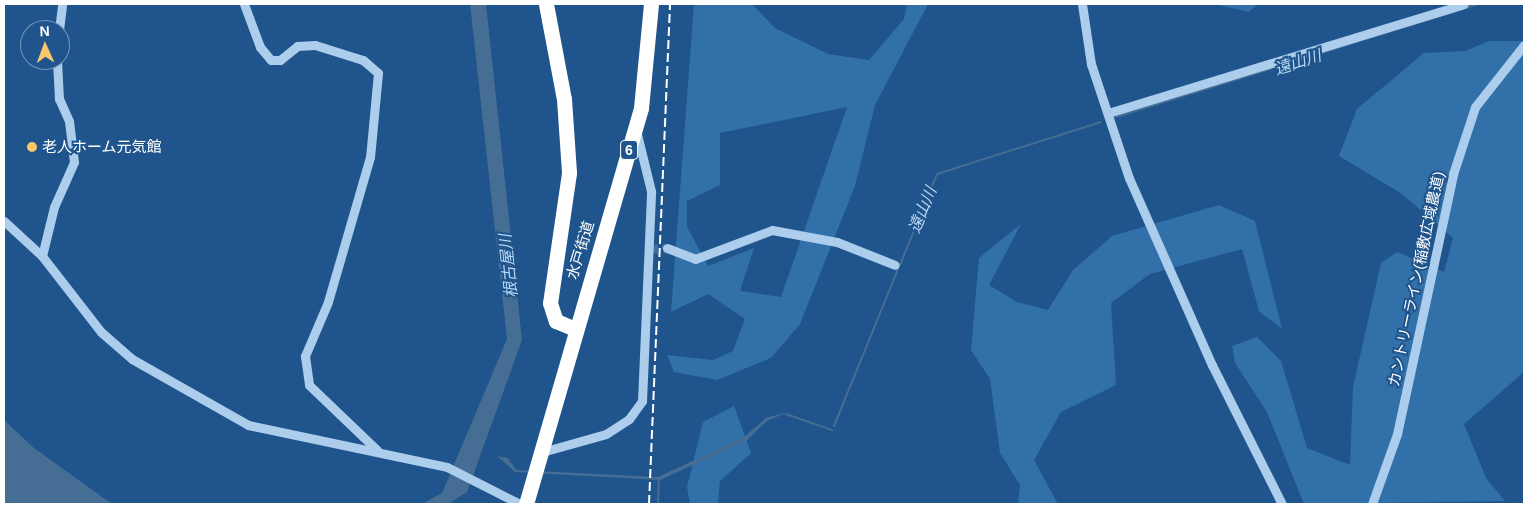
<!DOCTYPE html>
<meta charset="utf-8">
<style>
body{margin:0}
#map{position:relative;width:1528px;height:508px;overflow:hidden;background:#1f558c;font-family:Helvetica,"Noto Sans JP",sans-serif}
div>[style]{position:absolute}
.green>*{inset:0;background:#3270aa}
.water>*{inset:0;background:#466d94}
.stream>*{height:2px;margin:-1px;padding:0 1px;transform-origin:1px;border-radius:1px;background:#466d94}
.minor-tunnel>*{height:9px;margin-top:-4.5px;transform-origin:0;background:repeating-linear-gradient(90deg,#416e9d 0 9px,transparent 0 13.5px)}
.minor>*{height:9px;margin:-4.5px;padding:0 4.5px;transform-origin:4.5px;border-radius:4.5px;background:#accdec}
.highway>*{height:15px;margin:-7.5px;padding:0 7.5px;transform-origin:7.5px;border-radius:7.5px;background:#fff}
.rail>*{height:2px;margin-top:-1px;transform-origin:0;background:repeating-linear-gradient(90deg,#fff 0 9px,transparent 0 13px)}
.dots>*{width:14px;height:14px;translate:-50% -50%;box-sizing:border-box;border:2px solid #1f558c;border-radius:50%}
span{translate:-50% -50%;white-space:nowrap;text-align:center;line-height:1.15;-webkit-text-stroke:4px #1f558c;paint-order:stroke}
.shield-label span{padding:1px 4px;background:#1f558c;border:1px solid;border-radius:4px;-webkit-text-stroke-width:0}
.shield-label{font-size:14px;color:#fff;font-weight:700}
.poi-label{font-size:15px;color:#fff}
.left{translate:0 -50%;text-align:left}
.street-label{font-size:15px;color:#fff}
.water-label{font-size:16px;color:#b8d7f3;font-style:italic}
.frame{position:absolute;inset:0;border:5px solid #fff;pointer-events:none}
.north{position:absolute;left:20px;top:20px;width:50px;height:50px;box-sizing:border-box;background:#1f558c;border:1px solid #7999ba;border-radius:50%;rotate:358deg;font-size:14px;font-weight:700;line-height:20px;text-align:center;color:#fff}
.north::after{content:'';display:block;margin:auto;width:18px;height:22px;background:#fac86b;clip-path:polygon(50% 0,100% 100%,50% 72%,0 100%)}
</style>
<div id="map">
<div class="green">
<i style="clip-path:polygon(evenodd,694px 4px,752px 4px,775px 28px,828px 54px,869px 60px,904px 19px,907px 4px,928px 4px,875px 105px,855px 186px,800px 324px,771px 358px,717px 380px,674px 372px,667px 355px,713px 360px,733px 351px,745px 319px,708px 294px,671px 312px,694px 4px,847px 107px,781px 297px,740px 291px,754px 248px,708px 266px,687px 227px,687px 201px,720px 185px,720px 133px,847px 107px)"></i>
<i style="clip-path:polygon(1215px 4px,1258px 4px,1249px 12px)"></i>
<i style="clip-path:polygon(1489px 41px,1524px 41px,1524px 372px,1464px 424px,1486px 478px,1505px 501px,1304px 504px,1267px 412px,1235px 363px,1232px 346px,1257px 337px,1281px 361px,1307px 448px,1350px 465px,1353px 387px,1381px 263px,1397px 252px,1444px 272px,1453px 238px,1402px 194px,1339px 156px,1357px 109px,1424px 53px,1465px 51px)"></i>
<i style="clip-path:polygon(1219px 205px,1255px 221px,1282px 329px,1259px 311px,1242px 249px,1150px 274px,1111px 303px,1116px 385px,1061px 412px,1034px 460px,1058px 504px,1018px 504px,1020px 485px,1000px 453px,990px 379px,971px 350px,979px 258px,1021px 224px,989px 285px,1017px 302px,1048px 310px,1073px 270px,1112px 236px)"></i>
<i style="clip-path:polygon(734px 406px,751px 453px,720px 481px,718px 504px,690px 504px,687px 487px,703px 422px)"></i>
</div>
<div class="water">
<i style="clip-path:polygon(470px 4px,486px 4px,522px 340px,467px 492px,448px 504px,422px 504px,442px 493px,507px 339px)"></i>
<i style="clip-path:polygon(788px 412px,767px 421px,746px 441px,660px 480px,515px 472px,497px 456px,508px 458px,516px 470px,658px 477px,744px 437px,766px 418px)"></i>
<i style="clip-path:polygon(4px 420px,34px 448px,112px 504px,4px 504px)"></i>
</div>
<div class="stream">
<i style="left:1466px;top:8px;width:13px;rotate:-18deg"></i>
<i style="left:1116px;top:117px;width:350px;rotate:-17.3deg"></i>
<i style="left:900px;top:265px;width:98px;rotate:-67.9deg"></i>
<i style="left:937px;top:174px;width:172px;rotate:-17.6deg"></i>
<i style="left:786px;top:414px;width:49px;rotate:19.2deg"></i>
<i style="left:834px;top:426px;width:170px;rotate:-67.8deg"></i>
<i style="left:658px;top:504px;width:25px;rotate:-88deg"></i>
</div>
<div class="minor-tunnel">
<i style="left:649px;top:249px;width:18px;rotate:-3deg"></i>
</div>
<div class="minor">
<i style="left:244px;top:4px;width:46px;rotate:69.6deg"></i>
<i style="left:260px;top:47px;width:17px;rotate:50deg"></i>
<i style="left:271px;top:60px;width:9px"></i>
<i style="left:280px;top:60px;width:22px;rotate:-39deg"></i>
<i style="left:297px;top:46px;width:18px;rotate:-3deg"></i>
<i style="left:315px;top:45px;width:50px;rotate:17.4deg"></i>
<i style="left:363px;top:60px;width:20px;rotate:41deg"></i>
<i style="left:378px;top:73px;width:84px;rotate:95.4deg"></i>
<i style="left:370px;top:157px;width:151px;rotate:106.2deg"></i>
<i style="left:328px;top:302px;width:59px;rotate:113.1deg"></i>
<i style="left:305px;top:356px;width:29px;rotate:82deg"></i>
<i style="left:309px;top:385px;width:95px;rotate:43.7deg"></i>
<i style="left:1082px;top:4px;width:61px;rotate:81.5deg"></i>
<i style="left:1091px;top:64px;width:120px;rotate:71.6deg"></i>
<i style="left:1129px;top:178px;width:205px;rotate:66.1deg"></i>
<i style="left:1212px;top:365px;width:156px;rotate:63.3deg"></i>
<i style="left:59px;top:30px;width:26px;rotate:-83deg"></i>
<i style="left:1108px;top:113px;width:372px;rotate:-17deg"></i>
<i style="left:4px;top:221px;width:52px;rotate:42.6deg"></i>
<i style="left:42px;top:256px;width:96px;rotate:52.2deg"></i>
<i style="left:101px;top:332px;width:41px;rotate:41.1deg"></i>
<i style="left:132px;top:359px;width:133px;rotate:29.6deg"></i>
<i style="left:248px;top:425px;width:203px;rotate:11.9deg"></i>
<i style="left:447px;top:467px;width:82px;rotate:26.9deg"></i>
<i style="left:667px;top:248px;width:30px;rotate:21deg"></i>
<i style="left:695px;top:259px;width:82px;rotate:-20.6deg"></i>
<i style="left:772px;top:230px;width:66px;rotate:10.5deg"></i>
<i style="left:837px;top:242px;width:62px;rotate:21.6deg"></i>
<i style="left:42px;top:256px;width:50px;rotate:-76.2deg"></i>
<i style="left:54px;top:207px;width:49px;rotate:-66deg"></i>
<i style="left:74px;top:162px;width:41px;rotate:-97deg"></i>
<i style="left:69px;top:121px;width:24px;rotate:-114deg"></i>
<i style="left:59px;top:99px;width:39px;rotate:-93deg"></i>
<i style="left:542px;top:452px;width:66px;rotate:-15.7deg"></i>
<i style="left:606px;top:434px;width:27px;rotate:-33deg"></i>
<i style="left:629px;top:419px;width:22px;rotate:-54deg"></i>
<i style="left:642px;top:401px;width:210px;rotate:-87.5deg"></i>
<i style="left:651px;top:191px;width:63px;rotate:-103.8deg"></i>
<i style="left:1372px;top:504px;width:74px;rotate:-70.3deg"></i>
<i style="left:1397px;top:434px;width:266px;rotate:-77.8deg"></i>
<i style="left:1453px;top:174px;width:71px;rotate:-71.8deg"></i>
<i style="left:1475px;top:107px;width:79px;rotate:-51.7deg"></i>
</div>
<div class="highway">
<i style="left:546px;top:4px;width:97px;rotate:79.3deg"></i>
<i style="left:564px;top:99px;width:74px;rotate:86.1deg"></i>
<i style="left:569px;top:173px;width:131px;rotate:98.3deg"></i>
<i style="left:550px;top:303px;width:19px;rotate:72deg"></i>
<i style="left:556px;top:321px;width:21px;rotate:23deg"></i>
<i style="left:526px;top:504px;width:412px;rotate:-73.8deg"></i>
<i style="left:641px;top:108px;width:104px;rotate:-84.5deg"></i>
</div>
<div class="rail">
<i style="left:649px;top:504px;width:500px;rotate:-87.59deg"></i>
</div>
<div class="dots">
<i style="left:32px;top:147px;background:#fac86b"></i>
</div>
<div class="shield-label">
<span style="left:629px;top:150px">6</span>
</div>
<div class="poi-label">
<span class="left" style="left:42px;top:147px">老人ホーム元気館</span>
</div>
<div class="street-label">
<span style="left:580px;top:250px;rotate:-73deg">水戸街道</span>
<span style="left:1416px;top:279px;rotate:-78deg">カントリーライン(稲敷広域農道)</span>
</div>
<div class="water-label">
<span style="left:1298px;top:63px;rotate:-18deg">遠山川</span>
<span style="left:923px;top:210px;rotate:-68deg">遠山川</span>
<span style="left:509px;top:266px;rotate:-96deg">根古屋川</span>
</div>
<div class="frame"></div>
<div class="north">N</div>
</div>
